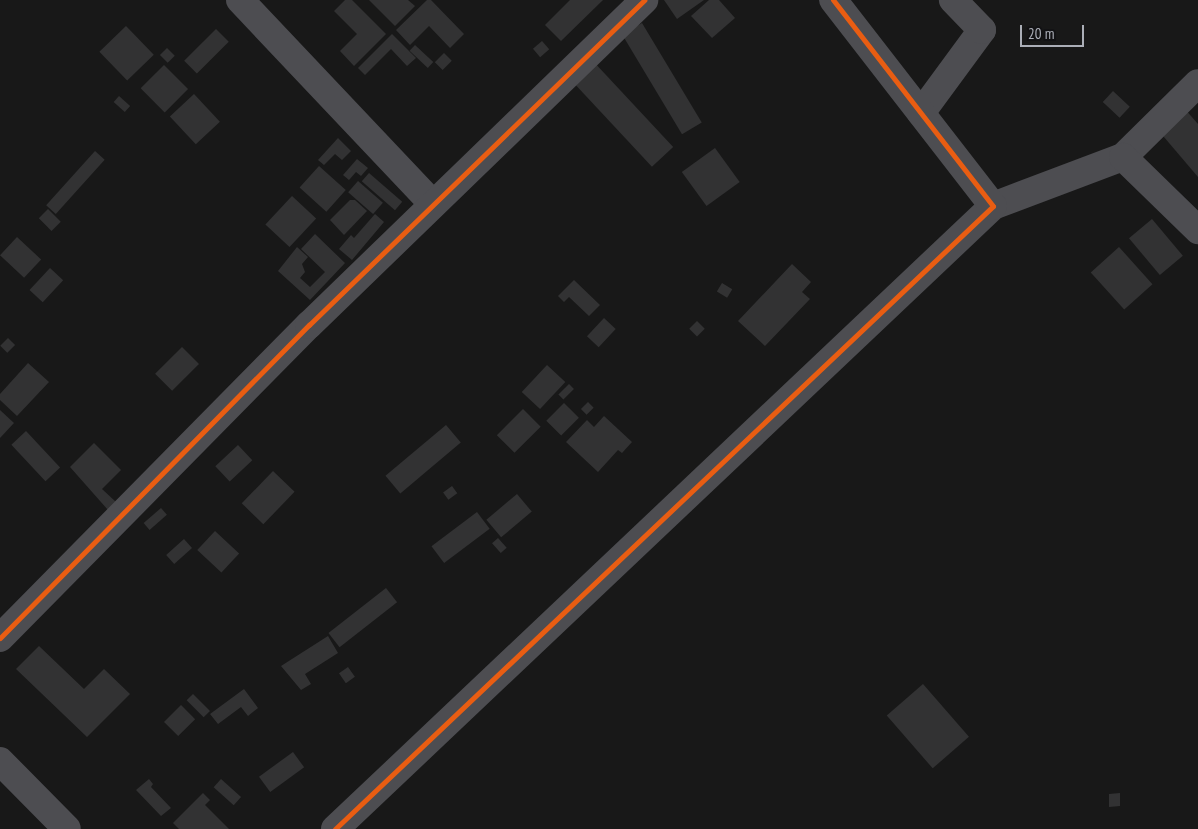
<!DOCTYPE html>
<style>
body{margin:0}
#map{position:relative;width:1198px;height:829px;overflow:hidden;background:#181818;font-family:"PT Sans Narrow",sans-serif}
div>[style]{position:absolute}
.building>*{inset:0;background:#323233;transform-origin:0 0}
.minor>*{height:28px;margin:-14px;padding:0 14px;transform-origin:14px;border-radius:14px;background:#4d4d51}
.cycleway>*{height:5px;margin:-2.5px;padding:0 2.5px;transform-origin:2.5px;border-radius:2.5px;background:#e95d12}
span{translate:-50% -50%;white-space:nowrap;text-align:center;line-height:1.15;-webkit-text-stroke:4.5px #121214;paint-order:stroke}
.scale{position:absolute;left:1020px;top:25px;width:64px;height:22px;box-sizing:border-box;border:2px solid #abaeb7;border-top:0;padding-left:6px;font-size:15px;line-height:18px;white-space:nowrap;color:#abaeb7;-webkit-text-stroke:4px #121214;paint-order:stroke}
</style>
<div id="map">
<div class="building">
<i style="clip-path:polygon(345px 0,352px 0,386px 34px,354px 66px,340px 51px,357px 34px,334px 11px)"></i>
<i style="clip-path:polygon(369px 0,408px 0,415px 6px,395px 26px)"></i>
<i style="clip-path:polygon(427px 0,431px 0,464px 34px,450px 48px,429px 26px,410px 45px,396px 30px)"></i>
<i style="clip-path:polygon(570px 0,603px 0,561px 41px,545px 25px)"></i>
<i style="clip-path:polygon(664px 0,704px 0,677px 19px)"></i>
<i style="clip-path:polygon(709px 0,719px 0,735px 18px,712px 38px,691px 16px)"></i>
<i style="left:642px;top:23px;width:116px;height:23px;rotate:59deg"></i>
<i style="left:126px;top:26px;width:40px;height:37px;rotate:46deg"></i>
<i style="left:216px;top:29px;width:18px;height:45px;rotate:45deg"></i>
<i style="clip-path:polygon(392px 34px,416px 58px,407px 66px,391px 49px,365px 75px,358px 68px)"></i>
<i style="left:542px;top:41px;width:11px;height:12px;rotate:49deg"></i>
<i style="left:415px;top:45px;width:25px;height:8px;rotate:43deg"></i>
<i style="left:167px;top:48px;width:11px;height:10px;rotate:45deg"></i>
<i style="left:444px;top:53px;width:11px;height:13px;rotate:45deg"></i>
<i style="left:592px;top:60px;width:119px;height:29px;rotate:47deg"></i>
<i style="left:164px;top:65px;width:34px;height:33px;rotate:45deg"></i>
<i style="left:1113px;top:91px;width:23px;height:15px;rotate:43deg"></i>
<i style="left:194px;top:94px;width:38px;height:33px;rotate:47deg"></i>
<i style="left:119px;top:96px;width:15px;height:8px;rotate:42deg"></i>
<i style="clip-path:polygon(1184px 108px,1198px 124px,1198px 177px,1158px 130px)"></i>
<i style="clip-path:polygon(338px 138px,351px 151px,342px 160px,335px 154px,324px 165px,318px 160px)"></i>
<i style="left:715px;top:148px;width:42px;height:41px;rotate:54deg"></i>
<i style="left:95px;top:151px;width:13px;height:73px;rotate:42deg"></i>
<i style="clip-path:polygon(357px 159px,368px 168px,361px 176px,356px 172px,349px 180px,343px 175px)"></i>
<i style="left:319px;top:166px;width:36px;height:29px;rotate:42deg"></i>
<i style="left:369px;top:173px;width:44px;height:11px;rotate:41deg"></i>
<i style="left:358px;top:181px;width:33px;height:15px;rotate:41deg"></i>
<i style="left:292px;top:196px;width:33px;height:39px;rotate:43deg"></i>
<i style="clip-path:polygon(350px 200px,355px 200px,367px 211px,344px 235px,330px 220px)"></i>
<i style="left:48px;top:209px;width:18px;height:13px;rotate:45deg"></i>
<i style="clip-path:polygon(375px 214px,384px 222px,352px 260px,339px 249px,351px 235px,354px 238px)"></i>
<i style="left:1152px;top:219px;width:48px;height:30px;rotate:50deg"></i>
<i style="clip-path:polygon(315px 234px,345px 263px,310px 300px,278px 271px,297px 247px,308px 257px,302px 264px,305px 272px,300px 278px,310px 287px,325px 272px,301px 249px)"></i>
<i style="left:17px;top:237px;width:33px;height:25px;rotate:43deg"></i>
<i style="left:1119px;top:247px;width:50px;height:38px;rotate:48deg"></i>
<i style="clip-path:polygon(792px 264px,811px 282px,802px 292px,810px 299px,765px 346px,738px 321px)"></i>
<i style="left:50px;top:268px;width:18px;height:30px;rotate:43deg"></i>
<i style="clip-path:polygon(574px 280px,600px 305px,589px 316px,569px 297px,564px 302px,558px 296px)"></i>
<i style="left:722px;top:283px;width:12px;height:10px;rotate:31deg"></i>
<i style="left:604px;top:318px;width:16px;height:25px;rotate:43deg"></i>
<i style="left:697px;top:321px;width:11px;height:11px;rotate:45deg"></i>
<i style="left:8px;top:338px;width:10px;height:11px;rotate:45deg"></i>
<i style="left:182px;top:347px;width:24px;height:38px;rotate:45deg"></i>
<i style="clip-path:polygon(28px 363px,49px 382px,17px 416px,0 400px,0 394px)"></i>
<i style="left:547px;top:365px;width:25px;height:37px;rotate:43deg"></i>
<i style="left:569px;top:384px;width:7px;height:15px;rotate:45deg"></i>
<i style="left:588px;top:402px;width:8px;height:10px;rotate:45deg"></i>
<i style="left:564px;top:403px;width:21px;height:25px;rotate:45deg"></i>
<i style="left:523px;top:409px;width:25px;height:37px;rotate:45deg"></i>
<i style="clip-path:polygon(0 410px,14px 423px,0 438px)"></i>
<i style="clip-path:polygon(604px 416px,632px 442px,622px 453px,618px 450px,598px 472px,566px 442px,587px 420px,594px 427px)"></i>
<i style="left:446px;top:425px;width:23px;height:79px;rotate:50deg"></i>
<i style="left:26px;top:431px;width:50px;height:20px;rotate:47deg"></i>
<i style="clip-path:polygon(94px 443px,121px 470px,102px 489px,116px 502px,108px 510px,70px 467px)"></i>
<i style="left:238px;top:445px;width:21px;height:31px;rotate:47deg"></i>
<i style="left:273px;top:471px;width:30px;height:45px;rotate:44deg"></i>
<i style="left:452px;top:486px;width:9px;height:11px;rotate:54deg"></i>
<i style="left:517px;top:494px;width:23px;height:40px;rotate:50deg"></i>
<i style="left:161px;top:508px;width:9px;height:23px;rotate:49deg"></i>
<i style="left:477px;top:512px;width:21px;height:57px;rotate:53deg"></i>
<i style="left:215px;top:531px;width:33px;height:26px;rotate:43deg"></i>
<i style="left:498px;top:538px;width:13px;height:8px;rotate:48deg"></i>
<i style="left:184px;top:539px;width:12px;height:24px;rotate:48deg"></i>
<i style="left:386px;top:588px;width:18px;height:73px;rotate:52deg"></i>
<i style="clip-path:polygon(328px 636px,338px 653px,305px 674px,311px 684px,301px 690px,281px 666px)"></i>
<i style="clip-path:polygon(39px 646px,84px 689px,104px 669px,130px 694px,87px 737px,16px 669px)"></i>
<i style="left:348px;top:667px;width:12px;height:11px;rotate:55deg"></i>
<i style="left:923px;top:684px;width:70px;height:48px;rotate:49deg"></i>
<i style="clip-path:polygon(244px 689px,258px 708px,248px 716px,241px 707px,218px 724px,210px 714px)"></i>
<i style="left:193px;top:694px;width:24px;height:9px;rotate:45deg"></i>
<i style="left:181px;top:705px;width:20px;height:24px;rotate:45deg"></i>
<i style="left:293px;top:752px;width:19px;height:42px;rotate:54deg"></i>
<i style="clip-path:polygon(149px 779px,153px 784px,151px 787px,171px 808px,161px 816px,136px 790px)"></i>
<i style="left:221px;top:779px;width:27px;height:11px;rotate:42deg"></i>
<i style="clip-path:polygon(203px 793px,210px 800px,205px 805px,229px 829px,179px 829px,173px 823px)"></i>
<i style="clip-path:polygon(1120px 793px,1120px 806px,1109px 807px,1109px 794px)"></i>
</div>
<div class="minor">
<i style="left:240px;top:0;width:281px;rotate:46.6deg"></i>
<i style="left:921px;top:113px;width:103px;rotate:-53.7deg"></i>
<i style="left:982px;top:30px;width:42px;rotate:-134deg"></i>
<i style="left:1123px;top:157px;width:105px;rotate:-44.6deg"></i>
<i style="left:993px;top:206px;width:139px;rotate:-20.7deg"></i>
<i style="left:1123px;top:157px;width:105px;rotate:44.2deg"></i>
<i style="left:0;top:638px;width:440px;rotate:-45.4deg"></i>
<i style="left:309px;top:325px;width:467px;rotate:-44.1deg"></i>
<i style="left:0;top:761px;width:95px;rotate:45.4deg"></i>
<i style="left:335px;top:829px;width:906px;rotate:-43.43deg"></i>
<i style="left:993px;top:206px;width:261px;rotate:-127.8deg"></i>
</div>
<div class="cycleway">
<i style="left:0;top:638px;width:440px;rotate:-45.4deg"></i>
<i style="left:309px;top:325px;width:467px;rotate:-44.1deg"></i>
<i style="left:335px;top:829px;width:906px;rotate:-43.43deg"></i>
<i style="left:993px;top:206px;width:261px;rotate:-127.8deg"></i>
</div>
<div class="scale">20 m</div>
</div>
